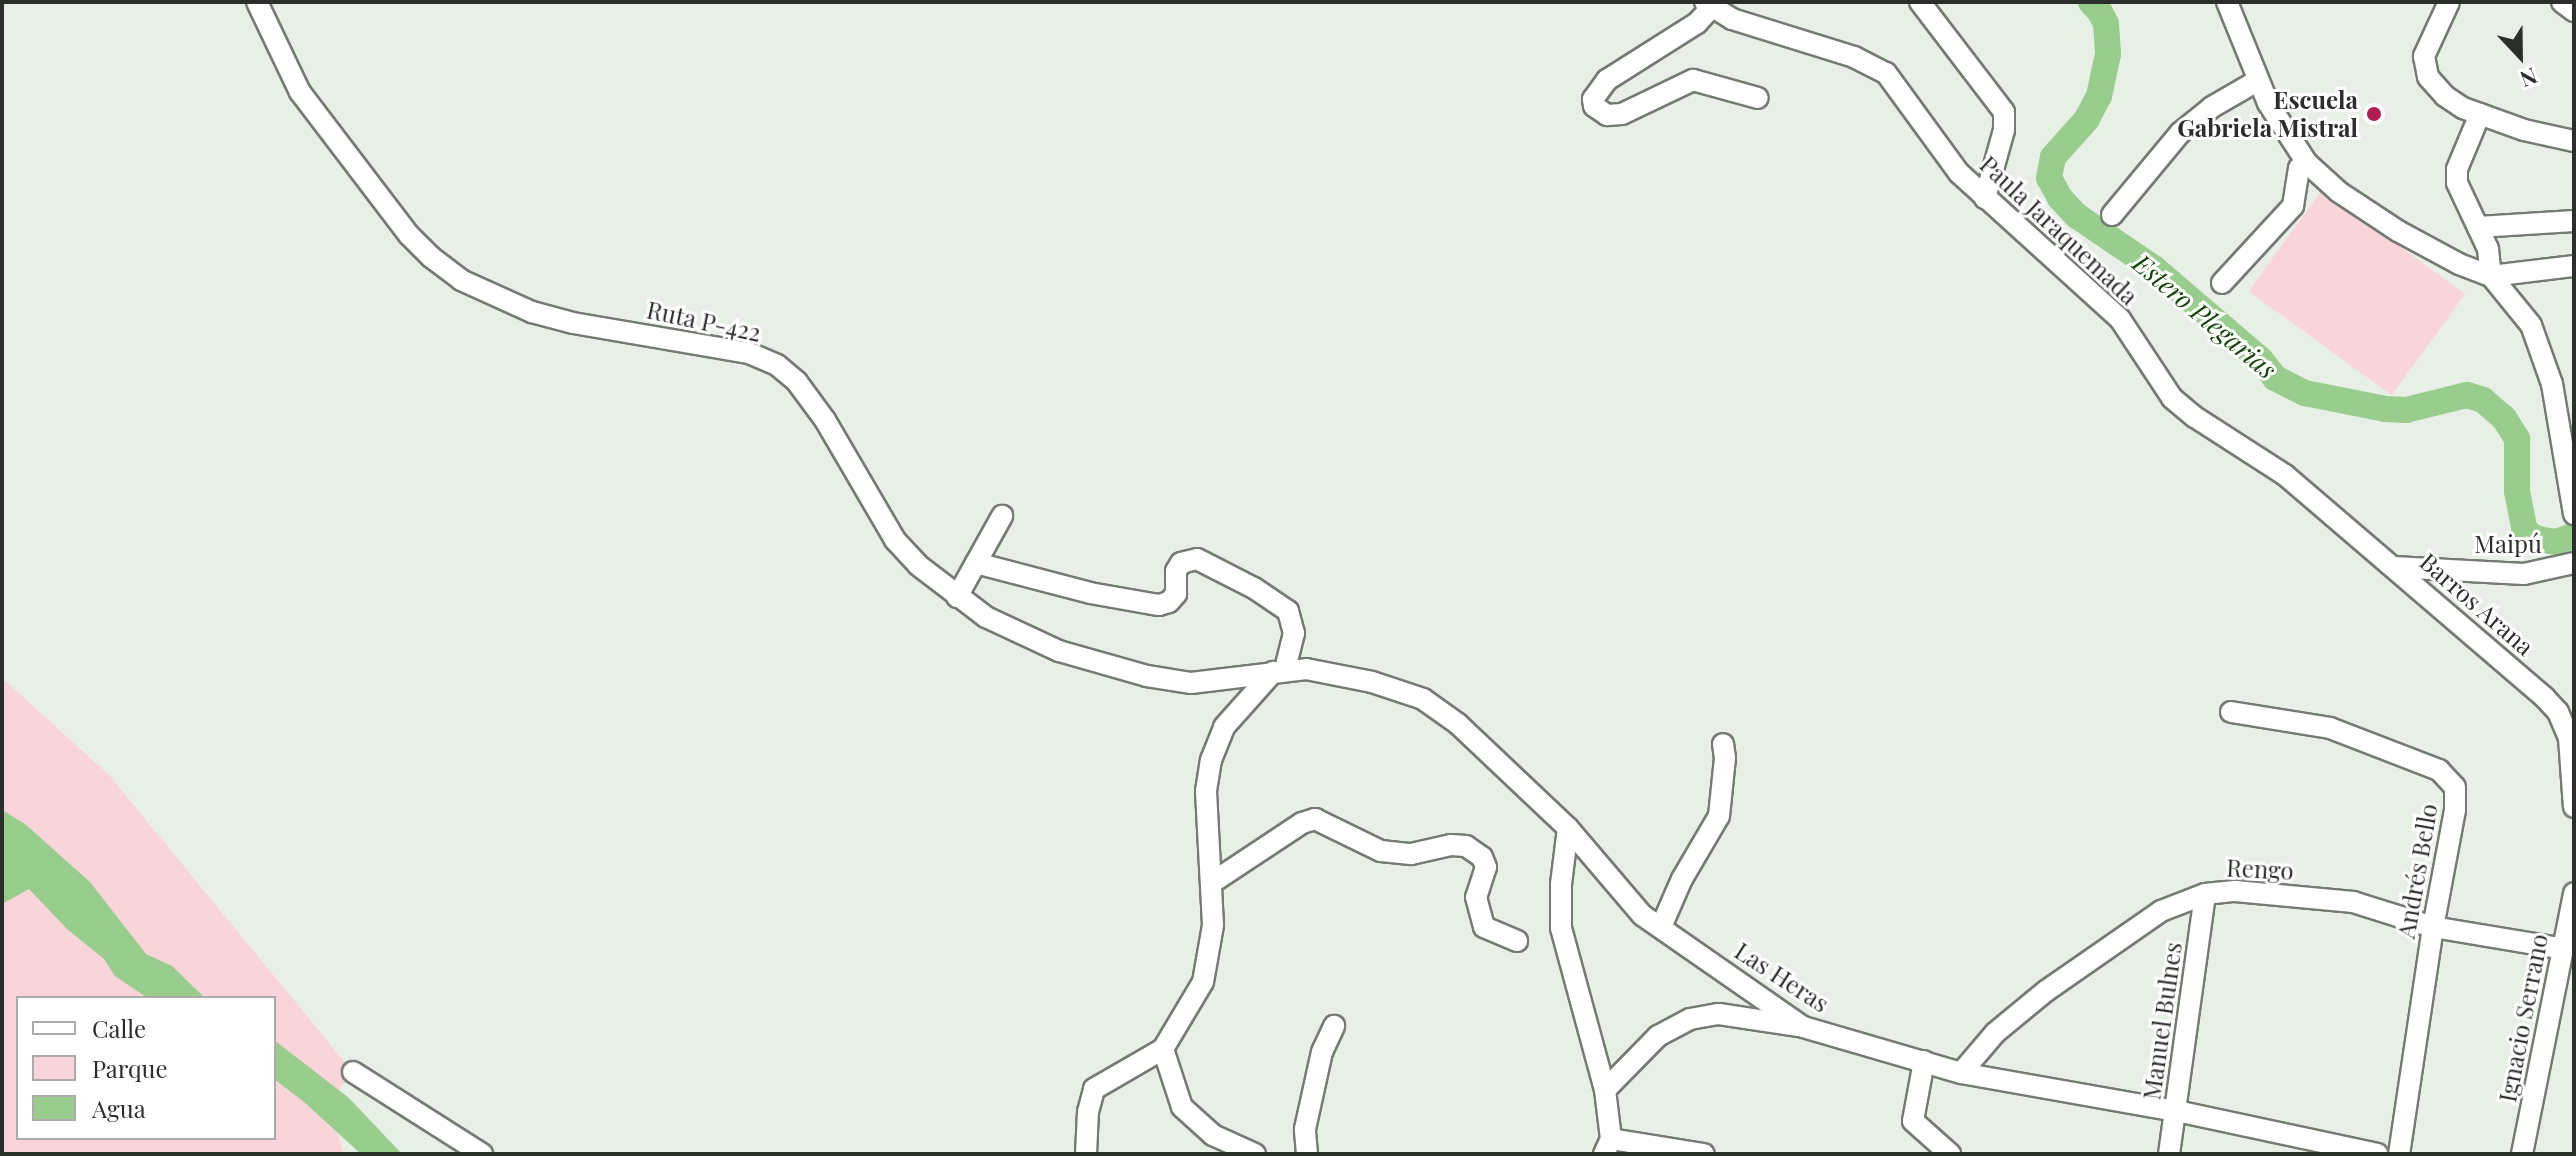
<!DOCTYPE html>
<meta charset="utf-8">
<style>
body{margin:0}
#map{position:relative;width:2576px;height:1156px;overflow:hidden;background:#e8efe6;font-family:"Playfair Display",serif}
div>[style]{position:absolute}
.green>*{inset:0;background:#fad4db;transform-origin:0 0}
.water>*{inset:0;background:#99cd8e}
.river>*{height:26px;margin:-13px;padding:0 13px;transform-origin:13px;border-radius:13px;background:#99cd8e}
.roads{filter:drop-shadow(2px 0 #747b72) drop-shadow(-2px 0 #747b72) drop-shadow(0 2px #747b72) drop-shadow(0 -2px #747b72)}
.minor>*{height:20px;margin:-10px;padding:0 10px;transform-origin:10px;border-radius:10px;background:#fff}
.dots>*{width:22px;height:22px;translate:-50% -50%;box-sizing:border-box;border:4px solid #fff;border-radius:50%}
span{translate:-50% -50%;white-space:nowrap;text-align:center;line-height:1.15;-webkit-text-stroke:6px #fff;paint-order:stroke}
.poi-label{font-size:24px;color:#2b2e2a;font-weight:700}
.right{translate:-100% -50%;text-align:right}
.street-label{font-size:24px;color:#2b2e2a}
.water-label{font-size:26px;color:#134707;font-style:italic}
.frame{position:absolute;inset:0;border:4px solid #2b2e2a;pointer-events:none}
.legend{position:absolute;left:16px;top:996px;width:260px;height:144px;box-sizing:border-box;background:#fff;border:2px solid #aaabaa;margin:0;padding:10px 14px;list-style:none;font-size:24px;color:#2b2e2a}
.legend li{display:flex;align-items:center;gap:16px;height:40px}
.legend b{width:40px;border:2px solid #aaabaa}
.north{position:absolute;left:2480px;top:16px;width:80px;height:80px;-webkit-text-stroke:6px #fff;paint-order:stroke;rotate:158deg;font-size:22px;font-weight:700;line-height:32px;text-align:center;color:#2b2e2a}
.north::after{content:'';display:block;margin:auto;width:28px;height:36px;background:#2b2e2a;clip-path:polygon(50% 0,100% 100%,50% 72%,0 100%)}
</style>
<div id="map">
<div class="green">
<i style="left:2322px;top:190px;width:177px;height:125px;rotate:36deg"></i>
<i style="clip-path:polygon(evenodd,2px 678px,109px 775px,353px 1072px,328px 1103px,344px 1154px,2px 1154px,2px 678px,18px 998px,274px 998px,274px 1138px,18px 1138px,18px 998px)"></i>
</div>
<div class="water">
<i style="clip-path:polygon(2px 810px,25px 824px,90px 882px,146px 954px,172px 966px,205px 998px,146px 997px,115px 976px,104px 959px,67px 929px,29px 889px,2px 904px)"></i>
<i style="clip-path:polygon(274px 1040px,349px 1098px,402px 1154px,361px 1154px,304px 1102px,274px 1079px)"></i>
</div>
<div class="river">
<i style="left:2091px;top:2px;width:13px;rotate:48deg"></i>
<i style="left:2100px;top:12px;width:13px;rotate:63deg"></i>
<i style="left:2106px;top:24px;width:30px;rotate:86deg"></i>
<i style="left:2108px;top:54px;width:43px;rotate:102.1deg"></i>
<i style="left:2099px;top:96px;width:26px;rotate:118deg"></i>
<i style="left:2087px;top:119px;width:51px;rotate:131.8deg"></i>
<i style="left:2053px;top:157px;width:21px;rotate:101deg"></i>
<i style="left:2049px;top:178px;width:23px;rotate:61deg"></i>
<i style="left:2060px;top:198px;width:25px;rotate:47deg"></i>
<i style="left:2077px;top:216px;width:94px;rotate:34.2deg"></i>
<i style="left:2155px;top:269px;width:140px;rotate:40.6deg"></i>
<i style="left:2261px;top:360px;width:23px;rotate:52deg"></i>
<i style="left:2275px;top:378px;width:34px;rotate:27deg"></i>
<i style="left:2305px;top:393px;width:82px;rotate:11.3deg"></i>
<i style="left:2385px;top:409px;width:21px;rotate:3deg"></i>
<i style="left:2406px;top:410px;width:63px;rotate:-13.8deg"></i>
<i style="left:2467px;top:395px;width:17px;rotate:17deg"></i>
<i style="left:2483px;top:400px;width:28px;rotate:41deg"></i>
<i style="left:2504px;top:418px;width:25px;rotate:58deg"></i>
<i style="left:2517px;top:439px;width:52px;rotate:90deg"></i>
<i style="left:2517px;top:491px;width:37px;rotate:79deg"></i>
<i style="left:2524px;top:527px;width:11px;rotate:56deg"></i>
<i style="left:2530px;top:536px;width:14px;rotate:17deg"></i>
<i style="left:2543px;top:540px;width:14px;rotate:8deg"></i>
<i style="left:2557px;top:542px;width:18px;rotate:-22deg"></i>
</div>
<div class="roads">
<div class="minor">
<i style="left:257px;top:2px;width:100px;rotate:64.5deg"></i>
<i style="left:300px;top:92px;width:180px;rotate:52.7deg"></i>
<i style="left:409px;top:235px;width:31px;rotate:45deg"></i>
<i style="left:431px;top:257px;width:38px;rotate:37deg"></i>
<i style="left:461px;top:280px;width:78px;rotate:24.3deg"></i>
<i style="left:532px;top:312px;width:42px;rotate:15deg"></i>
<i style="left:573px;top:323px;width:179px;rotate:9.7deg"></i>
<i style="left:749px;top:353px;width:30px;rotate:23deg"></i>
<i style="left:777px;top:365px;width:26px;rotate:40deg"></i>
<i style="left:797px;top:382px;width:47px;rotate:53.6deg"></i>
<i style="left:825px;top:420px;width:139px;rotate:59.7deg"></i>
<i style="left:895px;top:540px;width:34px;rotate:47deg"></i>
<i style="left:918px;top:565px;width:86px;rotate:37.4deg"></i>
<i style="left:986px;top:617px;width:81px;rotate:25deg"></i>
<i style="left:1059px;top:651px;width:91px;rotate:15.9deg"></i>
<i style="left:1147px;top:676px;width:45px;rotate:9deg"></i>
<i style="left:1191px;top:683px;width:116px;rotate:-6.9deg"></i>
<i style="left:1306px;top:669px;width:67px;rotate:11.1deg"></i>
<i style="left:1372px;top:682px;width:54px;rotate:18.4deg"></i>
<i style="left:1423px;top:699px;width:43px;rotate:35.5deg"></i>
<i style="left:1458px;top:724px;width:151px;rotate:43.4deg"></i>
<i style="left:1568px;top:828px;width:114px;rotate:49.6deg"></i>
<i style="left:1642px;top:915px;width:196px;rotate:34.8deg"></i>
<i style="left:1803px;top:1027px;width:165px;rotate:16.2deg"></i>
<i style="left:1961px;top:1073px;width:219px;rotate:10deg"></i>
<i style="left:2177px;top:1111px;width:205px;rotate:12.1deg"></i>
<i style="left:1705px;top:2px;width:32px;rotate:32deg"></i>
<i style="left:1732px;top:19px;width:128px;rotate:17.3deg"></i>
<i style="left:1854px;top:57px;width:36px;rotate:27deg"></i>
<i style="left:1886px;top:73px;width:124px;rotate:53.9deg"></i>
<i style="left:1959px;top:173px;width:217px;rotate:42.2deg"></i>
<i style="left:2120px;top:319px;width:95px;rotate:56.6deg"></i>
<i style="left:2172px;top:398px;width:30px;rotate:40deg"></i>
<i style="left:2195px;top:417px;width:107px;rotate:32.8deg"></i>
<i style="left:2285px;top:475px;width:343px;rotate:40.6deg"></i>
<i style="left:2545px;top:698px;width:19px;rotate:47deg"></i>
<i style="left:2558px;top:712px;width:28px;rotate:67deg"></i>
<i style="left:2569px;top:738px;width:69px;rotate:85.9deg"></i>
<i style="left:1920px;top:2px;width:138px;rotate:52.6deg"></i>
<i style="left:2004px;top:112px;width:18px;rotate:90deg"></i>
<i style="left:2004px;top:130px;width:71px;rotate:105.6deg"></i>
<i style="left:2227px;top:2px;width:109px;rotate:67.9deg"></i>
<i style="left:2268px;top:103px;width:72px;rotate:57deg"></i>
<i style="left:2307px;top:163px;width:43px;rotate:42.2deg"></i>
<i style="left:2339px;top:192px;width:71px;rotate:33.5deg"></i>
<i style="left:2398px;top:231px;width:69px;rotate:28.4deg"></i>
<i style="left:2459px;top:264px;width:34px;rotate:21deg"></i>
<i style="left:2491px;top:276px;width:63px;rotate:50.8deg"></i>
<i style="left:2531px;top:325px;width:63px;rotate:70.4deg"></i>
<i style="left:2552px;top:384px;width:132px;rotate:80.4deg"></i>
<i style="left:2449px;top:2px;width:60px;rotate:114.8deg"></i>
<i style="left:2424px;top:56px;width:21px;rotate:79deg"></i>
<i style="left:2428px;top:77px;width:25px;rotate:48deg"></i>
<i style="left:2445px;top:96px;width:22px;rotate:34deg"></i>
<i style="left:2463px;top:108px;width:65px;rotate:19.8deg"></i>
<i style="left:2524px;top:130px;width:51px;rotate:12.4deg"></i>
<i style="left:2562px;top:2px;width:15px;rotate:37deg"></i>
<i style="left:1711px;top:8px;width:21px;rotate:133deg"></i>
<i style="left:1697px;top:23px;width:107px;rotate:147.7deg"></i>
<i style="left:1607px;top:80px;width:24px;rotate:126deg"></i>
<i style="left:1593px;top:99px;width:7px;rotate:82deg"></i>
<i style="left:1594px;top:106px;width:16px;rotate:35deg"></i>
<i style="left:1607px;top:115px;width:15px;rotate:-4deg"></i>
<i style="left:1622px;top:114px;width:79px;rotate:-25.6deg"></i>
<i style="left:1693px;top:80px;width:67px;rotate:15.5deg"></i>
<i style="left:2480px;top:114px;width:60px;rotate:112.7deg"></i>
<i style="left:2457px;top:169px;width:14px;rotate:90deg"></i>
<i style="left:2457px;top:183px;width:73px;rotate:64.8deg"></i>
<i style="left:2488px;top:249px;width:27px;rotate:84deg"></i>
<i style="left:2491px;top:276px;width:84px;rotate:-6.9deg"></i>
<i style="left:2112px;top:215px;width:107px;rotate:-50.3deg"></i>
<i style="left:2180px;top:133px;width:41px;rotate:-39.1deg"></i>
<i style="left:2212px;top:107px;width:52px;rotate:-30deg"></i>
<i style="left:2478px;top:227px;width:96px;rotate:-3.6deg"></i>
<i style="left:2222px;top:283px;width:105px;rotate:-47.3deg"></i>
<i style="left:2293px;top:206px;width:38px;rotate:-81deg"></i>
<i style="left:2299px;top:168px;width:9px;rotate:-32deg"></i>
<i style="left:976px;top:563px;width:118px;rotate:14.7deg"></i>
<i style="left:1090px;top:593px;width:70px;rotate:9.9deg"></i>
<i style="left:1159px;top:605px;width:10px;rotate:-17deg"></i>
<i style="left:1169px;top:602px;width:11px;rotate:-49deg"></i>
<i style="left:1176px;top:594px;width:23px;rotate:-90deg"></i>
<i style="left:1176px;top:571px;width:9px;rotate:-58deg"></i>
<i style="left:1181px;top:563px;width:16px;rotate:-14deg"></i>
<i style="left:1197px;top:559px;width:64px;rotate:27deg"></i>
<i style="left:1254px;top:588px;width:41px;rotate:34.1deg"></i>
<i style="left:1288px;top:611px;width:23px;rotate:75deg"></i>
<i style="left:1294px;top:633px;width:38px;rotate:104deg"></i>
<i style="left:2394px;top:567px;width:130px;rotate:3.1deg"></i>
<i style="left:2524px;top:574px;width:51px;rotate:-12.4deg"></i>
<i style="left:957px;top:597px;width:93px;rotate:-60.9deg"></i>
<i style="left:2231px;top:712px;width:100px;rotate:9.2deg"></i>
<i style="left:2330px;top:728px;width:117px;rotate:21.1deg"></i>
<i style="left:2439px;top:770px;width:23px;rotate:47deg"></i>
<i style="left:2455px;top:787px;width:23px;rotate:90deg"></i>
<i style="left:2455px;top:810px;width:119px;rotate:100.6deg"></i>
<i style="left:2433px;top:927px;width:230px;rotate:98.5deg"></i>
<i style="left:1568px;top:828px;width:56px;rotate:97.1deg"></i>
<i style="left:1561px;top:884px;width:44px;rotate:90deg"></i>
<i style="left:1561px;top:928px;width:168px;rotate:74.8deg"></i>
<i style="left:1605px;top:1090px;width:49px;rotate:83deg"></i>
<i style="left:1611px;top:1139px;width:17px;rotate:115deg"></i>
<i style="left:1213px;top:882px;width:107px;rotate:-33.5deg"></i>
<i style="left:1302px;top:823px;width:14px;rotate:-17deg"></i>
<i style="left:1315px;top:819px;width:73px;rotate:25.9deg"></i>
<i style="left:1381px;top:851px;width:30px;rotate:6deg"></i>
<i style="left:1411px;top:854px;width:41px;rotate:-12.7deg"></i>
<i style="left:1451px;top:845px;width:15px;rotate:4deg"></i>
<i style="left:1466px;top:846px;width:19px;rotate:35deg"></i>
<i style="left:1482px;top:857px;width:11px;rotate:68deg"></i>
<i style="left:1486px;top:867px;width:32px;rotate:108deg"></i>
<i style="left:1476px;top:897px;width:31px;rotate:75deg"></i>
<i style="left:1484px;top:927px;width:36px;rotate:23deg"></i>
<i style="left:1661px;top:927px;width:52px;rotate:-66.4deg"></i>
<i style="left:1682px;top:879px;width:73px;rotate:-59.6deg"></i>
<i style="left:1719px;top:816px;width:58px;rotate:-84.1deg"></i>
<i style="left:1725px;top:758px;width:14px;rotate:-98deg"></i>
<i style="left:1924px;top:1061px;width:61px;rotate:100.4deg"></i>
<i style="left:1913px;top:1121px;width:50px;rotate:41.7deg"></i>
<i style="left:353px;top:1072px;width:153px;rotate:32.4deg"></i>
<i style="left:1961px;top:1073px;width:52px;rotate:-49.6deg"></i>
<i style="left:1995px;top:1033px;width:66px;rotate:-39.5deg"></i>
<i style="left:2046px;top:991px;width:140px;rotate:-34.8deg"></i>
<i style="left:2161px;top:911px;width:47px;rotate:-21.1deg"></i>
<i style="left:2205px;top:894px;width:30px;rotate:-6deg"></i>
<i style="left:2235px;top:891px;width:119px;rotate:5.3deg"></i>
<i style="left:2353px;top:902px;width:84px;rotate:17.4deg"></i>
<i style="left:2433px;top:927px;width:133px;rotate:9.5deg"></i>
<i style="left:1605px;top:1090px;width:76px;rotate:-45.5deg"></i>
<i style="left:1658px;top:1036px;width:36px;rotate:-28deg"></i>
<i style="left:1690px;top:1019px;width:29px;rotate:-10deg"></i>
<i style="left:1719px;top:1014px;width:79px;rotate:8.7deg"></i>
<i style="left:1611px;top:1139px;width:94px;rotate:9.2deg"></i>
<i style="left:1086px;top:1154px;width:42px;rotate:-87.3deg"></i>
<i style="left:1088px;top:1112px;width:24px;rotate:-75deg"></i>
<i style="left:1094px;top:1089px;width:80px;rotate:-30.1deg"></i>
<i style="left:1255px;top:1154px;width:46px;rotate:-155.7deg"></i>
<i style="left:1213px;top:1135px;width:42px;rotate:-137.9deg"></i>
<i style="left:1182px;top:1107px;width:61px;rotate:-108.1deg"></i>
<i style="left:1163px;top:1049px;width:78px;rotate:-59.2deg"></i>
<i style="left:1203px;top:982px;width:58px;rotate:-80deg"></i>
<i style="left:1213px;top:925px;width:134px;rotate:-93deg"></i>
<i style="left:1206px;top:791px;width:31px;rotate:-81deg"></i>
<i style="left:1211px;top:760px;width:35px;rotate:-68deg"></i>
<i style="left:1224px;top:727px;width:74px;rotate:-48.3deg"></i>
<i style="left:1307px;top:1154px;width:25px;rotate:-95deg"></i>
<i style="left:1305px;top:1129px;width:79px;rotate:-77.6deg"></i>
<i style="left:1322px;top:1052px;width:29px;rotate:-65deg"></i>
<i style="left:2169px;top:1154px;width:262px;rotate:-82.1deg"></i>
<i style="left:2522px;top:1154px;width:266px;rotate:-78.7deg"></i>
</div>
</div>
<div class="dots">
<i style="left:2374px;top:114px;background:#ae1d52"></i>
</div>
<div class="poi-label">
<span class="right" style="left:2358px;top:114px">Escuela<br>Gabriela Mistral</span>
</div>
<div class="street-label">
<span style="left:2059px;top:230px;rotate:43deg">Paula Jaraquemada</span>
<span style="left:704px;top:321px;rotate:12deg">Ruta P-422</span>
<span style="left:2508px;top:544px">Maipú</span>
<span style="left:2477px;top:604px;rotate:41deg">Barros Arana</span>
<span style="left:2260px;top:869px;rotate:3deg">Rengo</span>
<span style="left:2417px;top:871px;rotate:-80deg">Andrés Bello</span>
<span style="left:1782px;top:977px;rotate:33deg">Las Heras</span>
<span style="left:2523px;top:1018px;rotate:-79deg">Ignacio Serrano</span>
<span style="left:2162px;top:1021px;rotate:-82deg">Manuel Bulnes</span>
</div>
<div class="water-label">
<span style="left:2205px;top:316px;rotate:40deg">Estero Plegarias</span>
</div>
<div class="frame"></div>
<ul class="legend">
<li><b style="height:10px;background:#fff"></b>Calle</li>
<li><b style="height:22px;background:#fad4db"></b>Parque</li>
<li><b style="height:22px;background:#99cd8e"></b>Agua</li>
</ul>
<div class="north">N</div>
</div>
